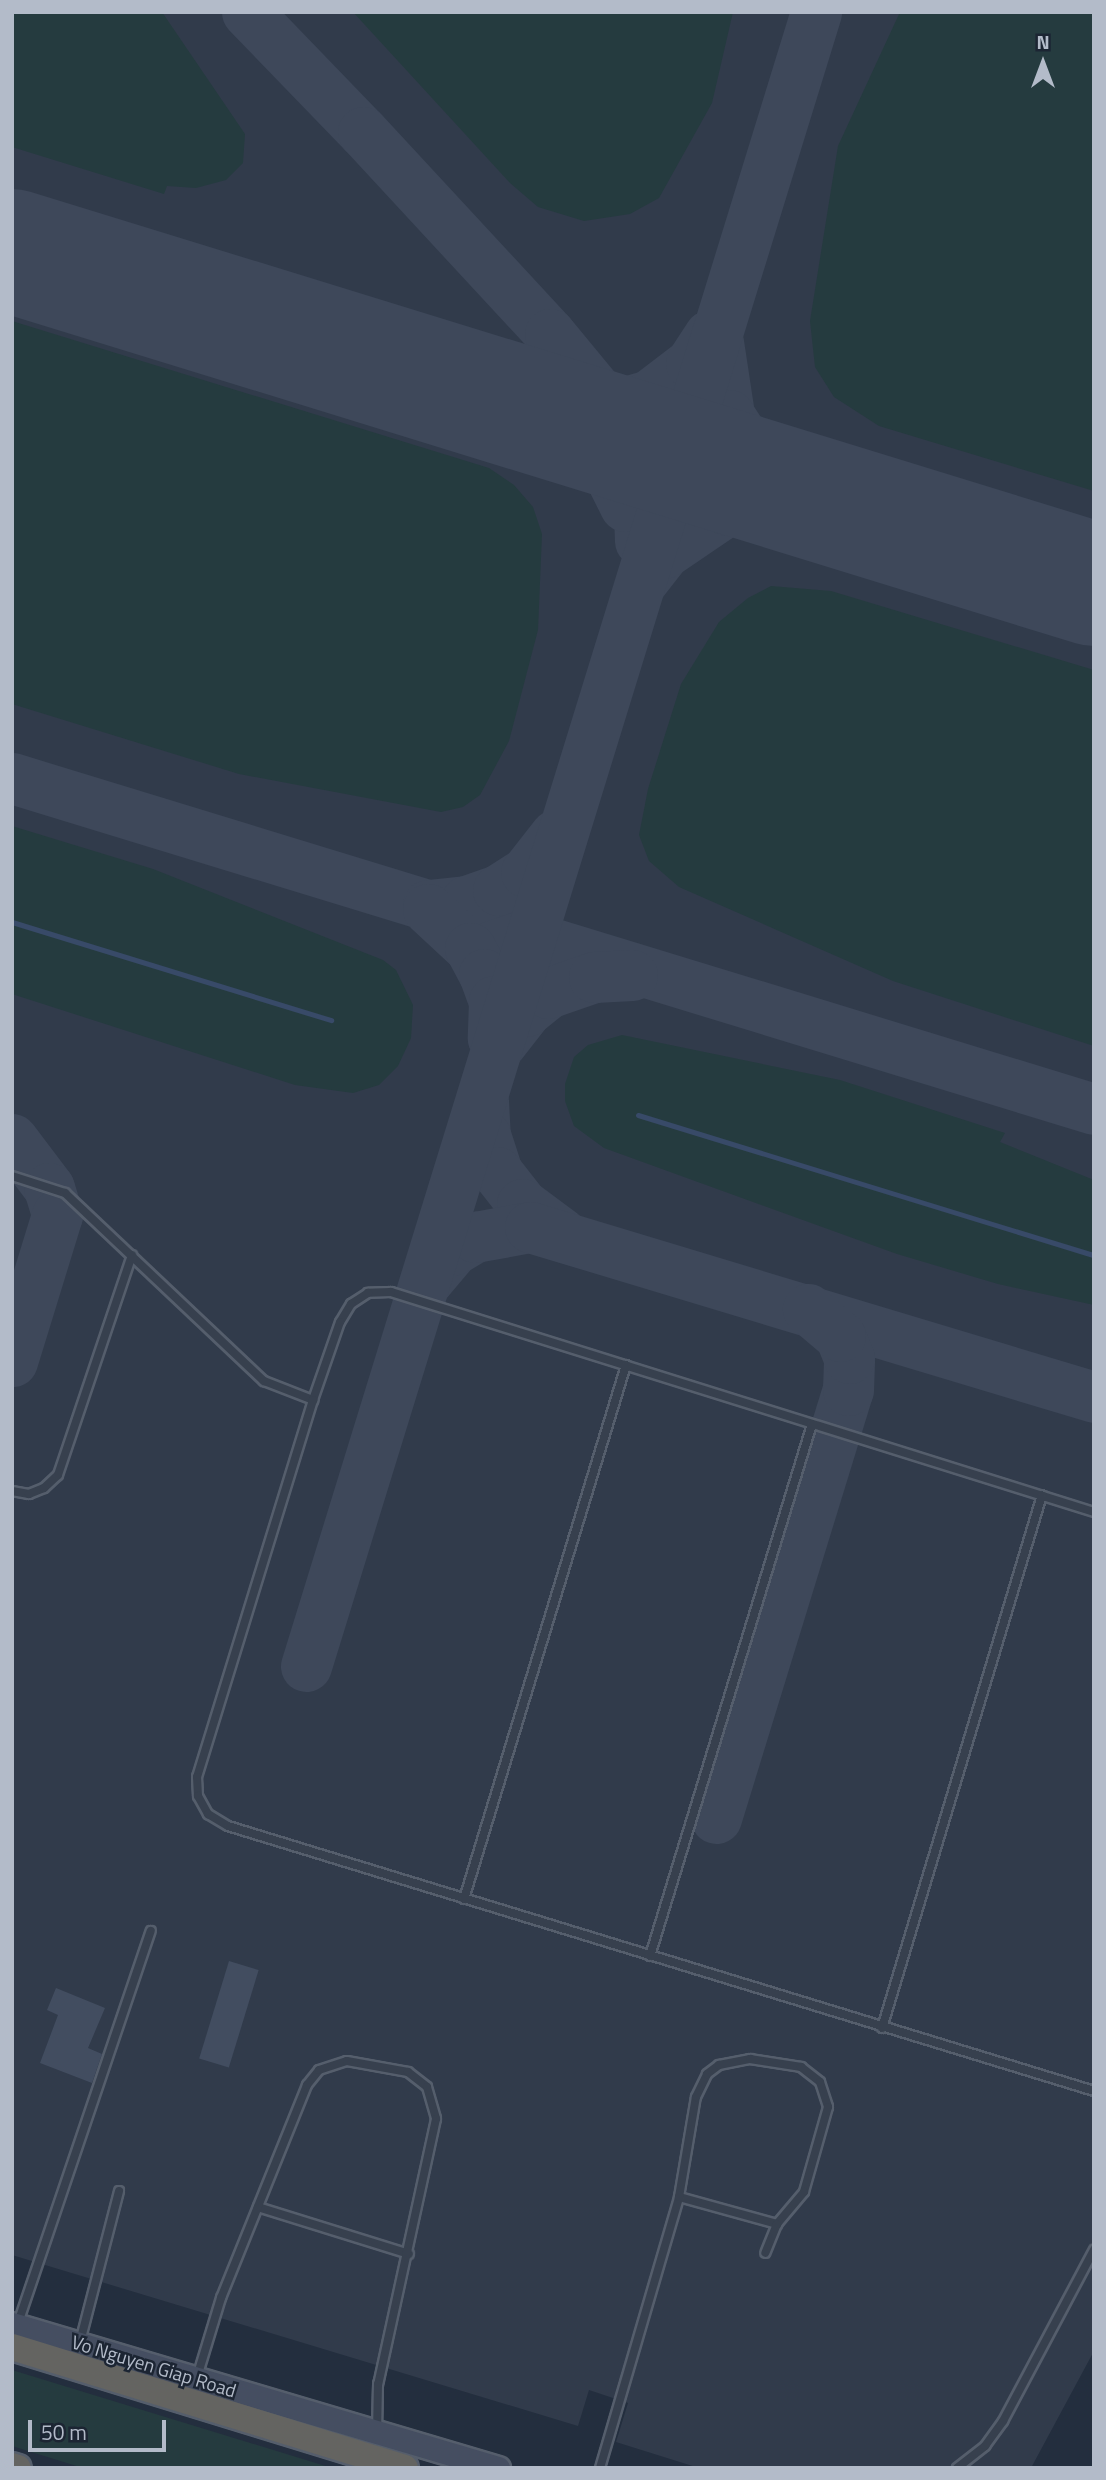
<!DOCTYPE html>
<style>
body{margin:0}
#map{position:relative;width:1106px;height:2480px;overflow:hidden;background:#232e3e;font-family:"Titillium Web",sans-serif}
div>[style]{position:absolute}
.airport>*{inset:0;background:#313b4b}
.green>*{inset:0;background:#253b3f}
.stream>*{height:5px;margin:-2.5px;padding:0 2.5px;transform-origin:2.5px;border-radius:2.5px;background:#384a68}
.taxiway>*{height:51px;margin:-25.5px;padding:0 25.5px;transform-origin:25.5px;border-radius:25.5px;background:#3e485a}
.runway>*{height:124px;margin:-62px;padding:0 62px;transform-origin:62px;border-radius:62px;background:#3e485a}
.building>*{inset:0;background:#424d60;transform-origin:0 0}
.roads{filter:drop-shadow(2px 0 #555e6c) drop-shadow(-2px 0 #555e6c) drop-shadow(0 2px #555e6c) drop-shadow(0 -2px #555e6c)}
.service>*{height:8px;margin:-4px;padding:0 4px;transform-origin:4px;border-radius:4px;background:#37404e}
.secondary>*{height:23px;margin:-11.5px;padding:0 11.5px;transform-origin:11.5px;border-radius:11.5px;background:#454e61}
.trunk>*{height:26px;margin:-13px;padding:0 13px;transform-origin:13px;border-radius:13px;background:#646461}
span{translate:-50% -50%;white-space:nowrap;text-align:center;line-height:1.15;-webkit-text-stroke:5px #1c2533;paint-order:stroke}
.street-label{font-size:19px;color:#b3bbc9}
.frame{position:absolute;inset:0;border:14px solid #b3bbc9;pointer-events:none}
.north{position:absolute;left:1008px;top:28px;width:70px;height:70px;-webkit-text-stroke:5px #1c2533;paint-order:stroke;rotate:0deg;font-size:19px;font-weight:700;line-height:28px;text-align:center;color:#b3bbc9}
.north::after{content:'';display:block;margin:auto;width:24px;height:32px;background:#b3bbc9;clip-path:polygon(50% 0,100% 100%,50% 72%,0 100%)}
.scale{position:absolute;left:28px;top:2420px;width:138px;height:32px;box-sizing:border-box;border:4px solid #b3bbc9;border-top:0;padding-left:9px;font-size:21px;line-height:24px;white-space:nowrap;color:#b3bbc9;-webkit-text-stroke:5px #1c2533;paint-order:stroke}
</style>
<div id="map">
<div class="airport">
<i style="clip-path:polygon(12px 12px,1094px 12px,1094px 2351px,1031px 2468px,699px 2468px,616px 2442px,628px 2403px,589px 2390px,578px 2426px,12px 2255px)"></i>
</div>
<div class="green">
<i style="clip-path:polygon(12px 12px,162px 12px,245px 134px,243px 163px,226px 180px,196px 188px,167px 186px,164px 194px,12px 147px)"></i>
<i style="clip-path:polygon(353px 12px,733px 12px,712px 103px,659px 198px,630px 214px,584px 221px,538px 207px,510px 183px)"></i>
<i style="clip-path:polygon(900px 12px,1094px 12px,1094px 491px,879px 426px,834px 397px,815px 367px,810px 321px,838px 146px)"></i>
<i style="clip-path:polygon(12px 321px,489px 468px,514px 485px,533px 507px,542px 534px,538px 630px,509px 741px,480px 795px,463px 807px,441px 812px,239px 774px,12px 704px)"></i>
<i style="clip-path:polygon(771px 586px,831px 591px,1094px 670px,1094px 1046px,893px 981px,679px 887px,649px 861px,639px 835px,648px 789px,681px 684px,719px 622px,748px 598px)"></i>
<i style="clip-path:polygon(12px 826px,153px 869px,383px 960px,396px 970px,413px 1005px,411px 1038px,398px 1066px,379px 1085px,353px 1093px,295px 1085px,12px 994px)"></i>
<i style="clip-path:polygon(622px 1035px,840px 1080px,1005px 1133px,1000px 1142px,1094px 1180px,1094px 1305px,998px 1284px,897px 1254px,604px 1148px,574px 1126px,565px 1101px,565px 1084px,574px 1057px,588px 1045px)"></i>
<i style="clip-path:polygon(12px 2370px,332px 2468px,83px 2468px,12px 2446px)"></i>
</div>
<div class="stream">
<i style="left:12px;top:922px;width:334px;rotate:17.1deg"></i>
<i style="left:638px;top:1115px;width:477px;rotate:17.1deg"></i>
</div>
<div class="taxiway">
<i style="left:247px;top:12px;width:167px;rotate:46deg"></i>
<i style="left:363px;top:132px;width:275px;rotate:47.2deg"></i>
<i style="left:550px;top:334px;width:96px;rotate:50.5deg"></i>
<i style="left:611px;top:408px;width:81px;rotate:70.4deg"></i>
<i style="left:638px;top:484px;width:57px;rotate:88deg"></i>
<i style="left:718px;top:342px;width:74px;rotate:81.4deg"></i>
<i style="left:729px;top:415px;width:40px;rotate:57.1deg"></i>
<i style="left:751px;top:449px;width:80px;rotate:37.9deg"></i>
<i style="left:625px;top:506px;width:45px;rotate:-116.6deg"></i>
<i style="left:605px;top:466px;width:62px;rotate:-132.4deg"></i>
<i style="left:563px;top:420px;width:90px;rotate:-16.2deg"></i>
<i style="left:649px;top:395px;width:53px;rotate:-37.3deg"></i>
<i style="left:691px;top:363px;width:33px;rotate:-57deg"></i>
<i style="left:643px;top:580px;width:34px;rotate:-52deg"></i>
<i style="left:664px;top:553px;width:76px;rotate:-34.3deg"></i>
<i style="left:727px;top:510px;width:42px;rotate:-18deg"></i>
<i style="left:767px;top:497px;width:47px;rotate:1.2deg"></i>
<i style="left:12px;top:778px;width:1131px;rotate:17.01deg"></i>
<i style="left:428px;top:905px;width:38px;rotate:-6deg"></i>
<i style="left:466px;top:901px;width:34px;rotate:-19deg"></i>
<i style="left:498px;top:890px;width:33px;rotate:-33deg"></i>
<i style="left:526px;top:872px;width:47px;rotate:-51.9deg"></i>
<i style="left:428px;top:909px;width:57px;rotate:42.9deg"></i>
<i style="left:470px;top:948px;width:30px;rotate:62deg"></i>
<i style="left:484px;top:974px;width:29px;rotate:70deg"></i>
<i style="left:494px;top:1001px;width:37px;rotate:92deg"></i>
<i style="left:501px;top:1043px;width:41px;rotate:-52deg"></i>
<i style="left:526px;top:1011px;width:28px;rotate:-39deg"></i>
<i style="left:548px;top:993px;width:49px;rotate:-19.2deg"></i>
<i style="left:594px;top:977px;width:38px;rotate:-3deg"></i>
<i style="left:483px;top:1101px;width:34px;rotate:87deg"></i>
<i style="left:485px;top:1135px;width:39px;rotate:72deg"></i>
<i style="left:497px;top:1172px;width:41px;rotate:52deg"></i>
<i style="left:522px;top:1204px;width:49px;rotate:36.6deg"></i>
<i style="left:12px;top:1139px;width:61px;rotate:52.9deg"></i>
<i style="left:49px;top:1188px;width:28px;rotate:73deg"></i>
<i style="left:57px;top:1215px;width:153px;rotate:107.1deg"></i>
<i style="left:426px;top:1282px;width:42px;rotate:-49.8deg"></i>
<i style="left:453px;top:1250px;width:26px;rotate:-31deg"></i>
<i style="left:475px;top:1237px;width:56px;rotate:-10.3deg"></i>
<i style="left:530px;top:1227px;width:589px;rotate:16.77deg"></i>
<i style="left:306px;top:1666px;width:1731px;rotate:-72.86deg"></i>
<i style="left:716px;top:1818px;width:448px;rotate:-72.9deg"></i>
<i style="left:848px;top:1390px;width:32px;rotate:-88deg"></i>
<i style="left:849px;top:1358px;width:24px;rotate:-112deg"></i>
<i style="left:840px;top:1336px;width:42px;rotate:-139.8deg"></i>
</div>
<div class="runway">
<i style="left:12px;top:251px;width:1132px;rotate:17.11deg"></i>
</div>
<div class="building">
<i style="left:229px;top:1961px;width:31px;height:102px;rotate:17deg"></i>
<i style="clip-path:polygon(56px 1988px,105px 2008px,88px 2048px,102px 2054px,92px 2083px,40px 2063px,58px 2015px,47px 2010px)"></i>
</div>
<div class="roads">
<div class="service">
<i style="left:12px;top:1176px;width:56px;rotate:17.8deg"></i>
<i style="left:65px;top:1193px;width:274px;rotate:43.4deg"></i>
<i style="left:264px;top:1381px;width:53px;rotate:21.2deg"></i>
<i style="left:12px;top:1491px;width:17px;rotate:10deg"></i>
<i style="left:29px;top:1494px;width:16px;rotate:-22deg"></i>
<i style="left:44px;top:1488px;width:19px;rotate:-43deg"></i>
<i style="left:58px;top:1475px;width:232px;rotate:-71.4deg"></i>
<i style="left:1094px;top:1512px;width:737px;rotate:-162.62deg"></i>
<i style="left:391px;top:1292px;width:23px;rotate:178deg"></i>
<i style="left:368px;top:1293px;width:20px;rotate:147deg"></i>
<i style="left:351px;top:1304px;width:21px;rotate:121deg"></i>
<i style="left:340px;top:1322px;width:83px;rotate:109.1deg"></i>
<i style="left:313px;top:1400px;width:394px;rotate:107.1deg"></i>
<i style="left:197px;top:1777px;width:19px;rotate:87deg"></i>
<i style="left:198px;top:1796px;width:21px;rotate:61deg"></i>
<i style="left:208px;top:1814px;width:23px;rotate:31deg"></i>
<i style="left:228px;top:1826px;width:906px;rotate:17.01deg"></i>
<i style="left:464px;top:1899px;width:558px;rotate:-73.12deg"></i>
<i style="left:650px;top:1956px;width:556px;rotate:-73.06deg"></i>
<i style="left:882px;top:2028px;width:556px;rotate:-73.29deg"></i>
<i style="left:679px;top:2197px;width:102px;rotate:15.4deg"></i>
<i style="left:258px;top:2207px;width:158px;rotate:17.3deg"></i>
<i style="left:18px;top:2323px;width:414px;rotate:-71.3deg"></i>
<i style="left:80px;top:2342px;width:156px;rotate:-75.5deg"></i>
<i style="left:197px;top:2377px;width:83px;rotate:-73.1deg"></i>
<i style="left:221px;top:2298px;width:230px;rotate:-68deg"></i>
<i style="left:307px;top:2085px;width:19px;rotate:-51deg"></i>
<i style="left:319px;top:2070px;width:29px;rotate:-18deg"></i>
<i style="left:347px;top:2061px;width:62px;rotate:10.2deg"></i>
<i style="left:408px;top:2072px;width:24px;rotate:38deg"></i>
<i style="left:427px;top:2087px;width:33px;rotate:74deg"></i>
<i style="left:436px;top:2119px;width:271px;rotate:102.3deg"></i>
<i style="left:378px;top:2384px;width:47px;rotate:91.2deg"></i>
<i style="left:600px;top:2468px;width:282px;rotate:-73.7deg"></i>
<i style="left:679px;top:2197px;width:101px;rotate:-80.4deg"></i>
<i style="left:696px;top:2097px;width:25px;rotate:-64deg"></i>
<i style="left:707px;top:2074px;width:15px;rotate:-37deg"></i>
<i style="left:719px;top:2065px;width:32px;rotate:-11deg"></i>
<i style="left:750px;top:2059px;width:52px;rotate:8.9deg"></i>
<i style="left:801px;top:2067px;width:24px;rotate:38deg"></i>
<i style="left:820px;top:2082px;width:26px;rotate:72deg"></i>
<i style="left:828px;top:2107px;width:88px;rotate:105.8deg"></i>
<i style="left:804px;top:2192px;width:42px;rotate:130.2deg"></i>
<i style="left:777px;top:2224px;width:31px;rotate:112deg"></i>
<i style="left:957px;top:2468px;width:36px;rotate:-38deg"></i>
<i style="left:985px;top:2446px;width:31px;rotate:-54deg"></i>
<i style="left:1003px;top:2421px;width:194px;rotate:-62deg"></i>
</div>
<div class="secondary">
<i style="left:12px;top:2324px;width:507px;rotate:16.5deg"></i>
</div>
<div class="trunk">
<i style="left:12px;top:2347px;width:411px;rotate:17.1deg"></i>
<i style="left:12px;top:2466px;width:6px;rotate:18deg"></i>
</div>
</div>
<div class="street-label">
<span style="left:154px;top:2366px;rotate:17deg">Vo Nguyen Giap Road</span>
</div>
<div class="frame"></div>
<div class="north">N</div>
<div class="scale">50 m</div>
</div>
